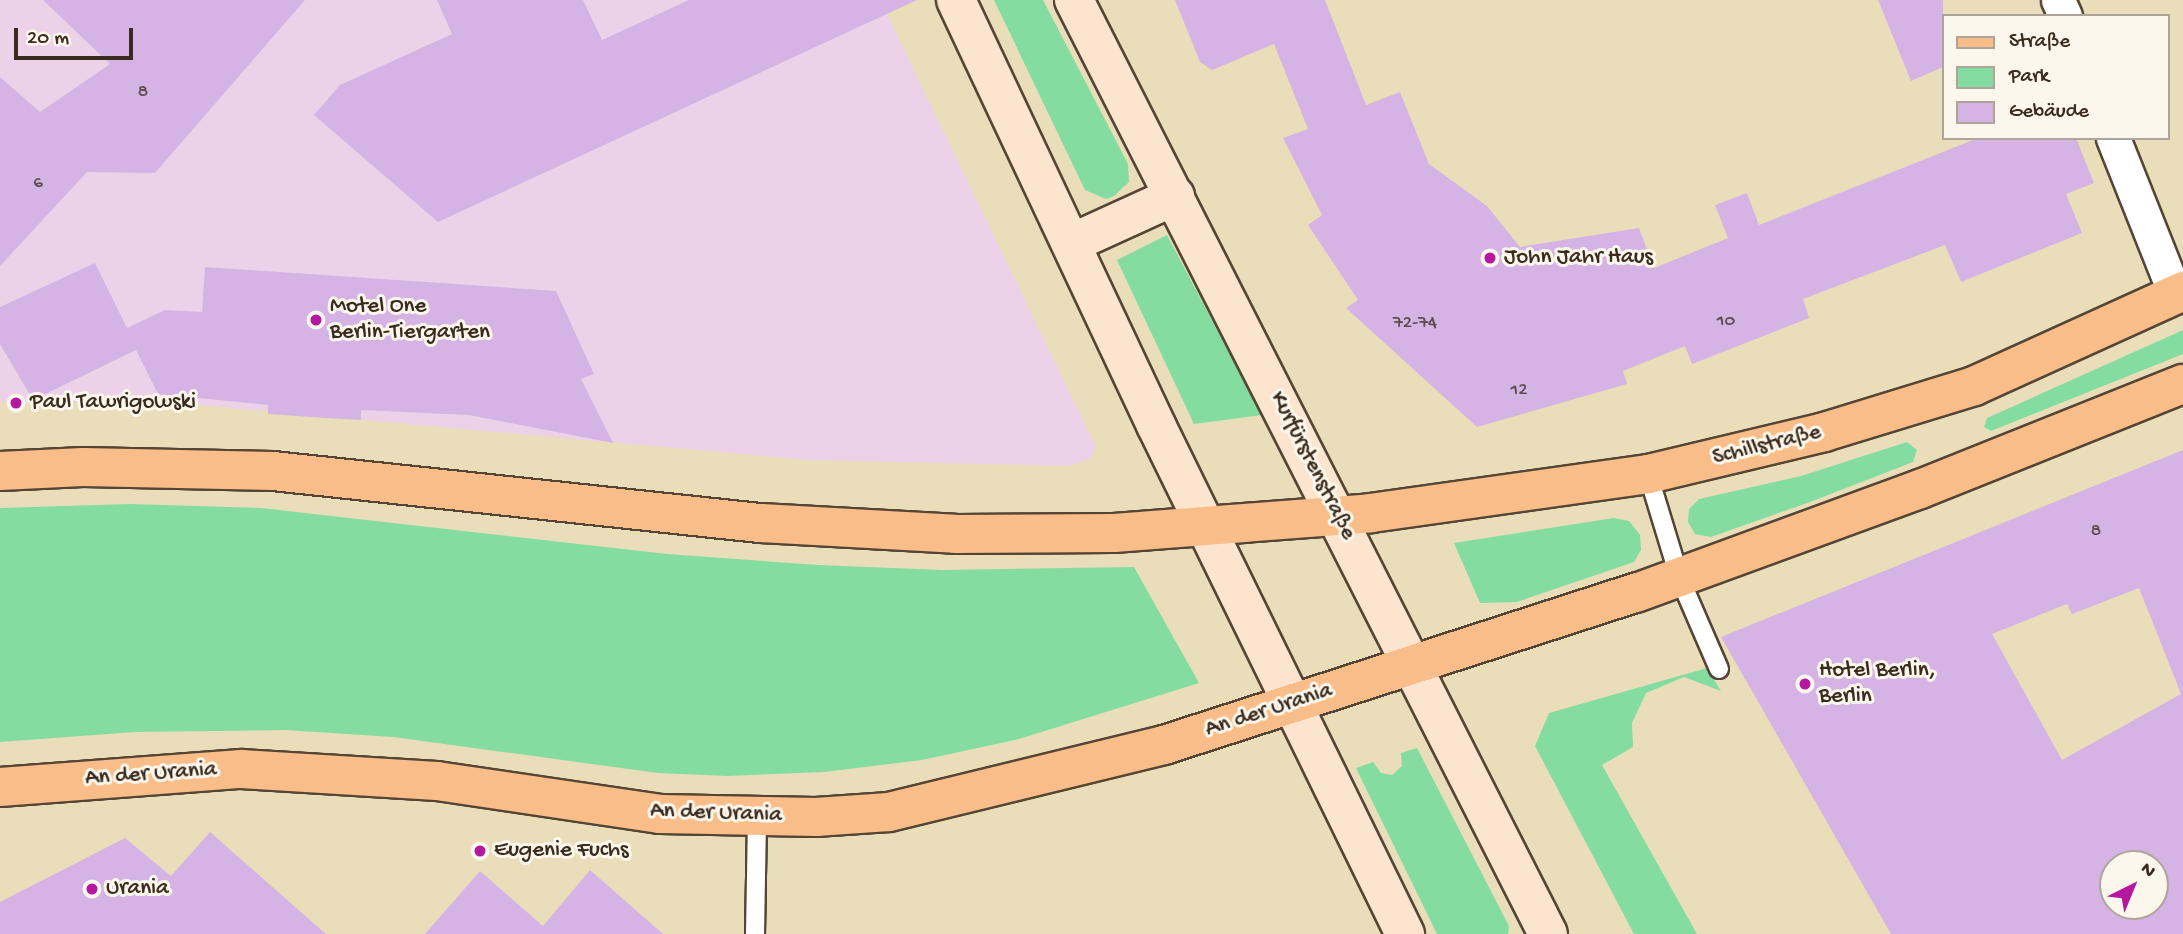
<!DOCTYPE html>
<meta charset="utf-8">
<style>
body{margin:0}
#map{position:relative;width:2183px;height:934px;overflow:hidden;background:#eadeba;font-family:"Gochi Hand",sans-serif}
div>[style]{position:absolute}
.built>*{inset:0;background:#edd1e9}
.green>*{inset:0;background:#85dca0}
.building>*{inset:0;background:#d5b4e5}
.roads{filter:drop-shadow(2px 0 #554535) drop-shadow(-2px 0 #554535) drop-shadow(0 2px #554535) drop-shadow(0 -2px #554535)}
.lane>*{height:18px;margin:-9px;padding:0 9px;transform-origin:9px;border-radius:9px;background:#fff}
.street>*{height:33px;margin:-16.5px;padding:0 16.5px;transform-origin:16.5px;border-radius:16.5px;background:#fff}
.secondary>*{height:38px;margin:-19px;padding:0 19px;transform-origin:19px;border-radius:19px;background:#fce5cf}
.primary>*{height:38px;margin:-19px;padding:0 19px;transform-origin:19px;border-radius:19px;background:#f8bd88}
.dots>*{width:19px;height:19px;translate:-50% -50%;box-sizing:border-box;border:4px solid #fbf7ec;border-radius:50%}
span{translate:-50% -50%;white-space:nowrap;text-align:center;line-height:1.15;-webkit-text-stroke:6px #fbf7ec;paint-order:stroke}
.number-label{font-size:19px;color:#624c50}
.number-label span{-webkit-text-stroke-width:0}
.poi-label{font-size:23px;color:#3b2a1e}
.left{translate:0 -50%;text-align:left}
.street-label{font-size:23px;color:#3b2a1e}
.legend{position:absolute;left:1942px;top:14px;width:228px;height:126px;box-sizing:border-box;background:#fbf7ec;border:2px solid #aea59a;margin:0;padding:9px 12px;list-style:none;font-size:21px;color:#3b2a1e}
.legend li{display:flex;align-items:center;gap:14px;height:35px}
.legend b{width:35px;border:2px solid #aea59a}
.north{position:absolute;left:2099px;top:850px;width:70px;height:70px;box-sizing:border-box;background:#fbf7ec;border:2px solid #aea59a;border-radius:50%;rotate:43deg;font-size:19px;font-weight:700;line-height:28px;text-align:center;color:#3b2a1e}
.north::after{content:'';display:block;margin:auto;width:24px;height:32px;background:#b5179e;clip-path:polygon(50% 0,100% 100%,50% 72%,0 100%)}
.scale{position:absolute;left:14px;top:28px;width:119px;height:32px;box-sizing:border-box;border:4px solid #3b2a1e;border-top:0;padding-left:9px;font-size:21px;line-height:24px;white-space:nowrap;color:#3b2a1e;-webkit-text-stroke:5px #fbf7ec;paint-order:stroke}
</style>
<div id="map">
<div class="built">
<i style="clip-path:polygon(0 0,880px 0,1096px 447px,1091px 459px,1068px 466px,808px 460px,175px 403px,0 402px)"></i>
</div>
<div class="green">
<i style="clip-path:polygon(994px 0,1043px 0,1128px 164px,1129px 182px,1114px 196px,1106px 199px,1085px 190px)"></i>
<i style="clip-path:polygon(1167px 235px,1262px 415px,1194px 424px,1117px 260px)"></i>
<i style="clip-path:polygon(2183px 330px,2183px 354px,1991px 431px,1984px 427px,1987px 418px)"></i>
<i style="clip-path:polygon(1907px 442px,1917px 450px,1913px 462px,1810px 502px,1711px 537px,1695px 534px,1688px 522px,1689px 509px,1699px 499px,1801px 476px)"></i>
<i style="clip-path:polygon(129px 504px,261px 508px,667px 554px,818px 565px,943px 570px,1134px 567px,1199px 683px,1019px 739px,922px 760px,824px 772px,727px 776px,658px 773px,393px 737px,285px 730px,135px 732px,0 742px,0 508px)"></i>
<i style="clip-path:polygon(1614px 518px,1629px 521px,1640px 535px,1641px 550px,1634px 562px,1517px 602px,1480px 603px,1454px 543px)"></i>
<i style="clip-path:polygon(1707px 668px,1721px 691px,1684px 677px,1646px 693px,1632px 723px,1633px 747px,1602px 765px,1697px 934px,1634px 934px,1535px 746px,1549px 713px)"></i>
<i style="clip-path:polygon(1417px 748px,1509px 926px,1508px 934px,1437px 934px,1356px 768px,1373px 762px,1381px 773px,1392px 775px,1402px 766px,1401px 753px)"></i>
</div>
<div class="building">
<i style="clip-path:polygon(43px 0,305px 0,155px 173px,87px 172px,0 266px,0 77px,40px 112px,110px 64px)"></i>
<i style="clip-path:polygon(437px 0,583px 0,602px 40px,689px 0,917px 0,438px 222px,314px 115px,340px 85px,452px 34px)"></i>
<i style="clip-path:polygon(1175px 0,1325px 0,1366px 105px,1400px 92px,1429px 164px,1487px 206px,1520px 247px,1639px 228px,1654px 268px,1728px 238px,1715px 205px,1747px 193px,1759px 225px,1978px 138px,2076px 138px,2094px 183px,2066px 194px,2082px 233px,1961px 282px,1945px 245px,1803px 299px,1809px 318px,1692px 364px,1685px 346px,1623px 371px,1627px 384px,1477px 427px,1346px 308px,1358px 300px,1308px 225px,1322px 215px,1283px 138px,1308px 129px,1274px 44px,1212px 70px,1200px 62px)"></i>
<i style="clip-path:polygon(1878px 0,1943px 0,1943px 67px,1911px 81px)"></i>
<i style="clip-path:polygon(95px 263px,127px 328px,165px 310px,202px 312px,205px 267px,556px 291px,594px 374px,581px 379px,613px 443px,469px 415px,361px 410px,361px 420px,326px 418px,268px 414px,268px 405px,158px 394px,136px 350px,33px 400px,0 344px,0 307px)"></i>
<i style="clip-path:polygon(evenodd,2183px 450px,2183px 934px,1891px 934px,1721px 637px,2183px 450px,2139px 588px,2181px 694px,2062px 760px,1992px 634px,2067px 604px,2072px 614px,2139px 588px,2183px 450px,2113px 864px,2155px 864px,2155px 906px,2113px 906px,2113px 864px)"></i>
<i style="clip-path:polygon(210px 832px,326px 934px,0 934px,0 902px,125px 838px,171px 876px)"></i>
<i style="clip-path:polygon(590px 870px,663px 934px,425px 934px,480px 871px,543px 926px)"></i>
</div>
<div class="roads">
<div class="lane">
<i style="left:1648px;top:474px;width:110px;rotate:73.1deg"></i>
<i style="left:1680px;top:579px;width:98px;rotate:66.6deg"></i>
<i style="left:755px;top:934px;width:117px;rotate:-89deg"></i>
</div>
<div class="street">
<i style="left:2058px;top:0;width:17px;rotate:66deg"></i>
<i style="left:2113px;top:138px;width:168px;rotate:68.3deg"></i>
</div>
<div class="secondary">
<i style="left:956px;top:0;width:470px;rotate:64.8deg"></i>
<i style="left:1156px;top:425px;width:567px;rotate:63.93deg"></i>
<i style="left:1074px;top:0;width:1047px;rotate:63.09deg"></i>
<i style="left:1074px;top:242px;width:111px;rotate:-24.5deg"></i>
</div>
<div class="primary">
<i style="left:0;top:471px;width:83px;rotate:-2.8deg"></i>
<i style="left:83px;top:467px;width:190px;rotate:1.2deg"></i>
<i style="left:273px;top:471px;width:491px;rotate:6.1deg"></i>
<i style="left:761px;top:523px;width:194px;rotate:3.2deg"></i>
<i style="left:955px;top:534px;width:159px;rotate:-0.4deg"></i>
<i style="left:1114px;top:533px;width:258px;rotate:-4.4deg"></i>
<i style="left:1371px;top:513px;width:280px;rotate:-8deg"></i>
<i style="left:1648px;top:474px;width:181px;rotate:-13.4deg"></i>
<i style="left:1824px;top:432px;width:157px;rotate:-17deg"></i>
<i style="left:1974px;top:386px;width:230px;rotate:-24.4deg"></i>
<i style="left:0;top:787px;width:242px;rotate:-4.3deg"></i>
<i style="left:241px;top:769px;width:196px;rotate:3.5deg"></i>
<i style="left:437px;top:781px;width:225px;rotate:8.4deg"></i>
<i style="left:660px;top:814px;width:156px;rotate:1.1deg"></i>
<i style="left:816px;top:817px;width:73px;rotate:-3.9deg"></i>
<i style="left:889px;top:812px;width:283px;rotate:-13.7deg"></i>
<i style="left:1164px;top:745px;width:496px;rotate:-17.9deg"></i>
<i style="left:1636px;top:593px;width:302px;rotate:-20.1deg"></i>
<i style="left:1920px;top:489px;width:283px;rotate:-21.8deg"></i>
</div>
</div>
<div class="dots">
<i style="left:1490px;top:258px;background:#b5179e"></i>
<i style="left:316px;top:320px;background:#b5179e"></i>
<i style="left:16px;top:403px;background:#b5179e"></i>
<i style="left:1805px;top:684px;background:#b5179e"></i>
<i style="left:480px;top:851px;background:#b5179e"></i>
<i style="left:92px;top:889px;background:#b5179e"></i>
</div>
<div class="number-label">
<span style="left:143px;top:93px">8</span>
<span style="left:38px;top:184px">6</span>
<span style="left:1726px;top:322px">10</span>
<span style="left:1415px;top:324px">72-74</span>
<span style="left:1519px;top:391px">12</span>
<span style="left:2096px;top:532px">8</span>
</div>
<div class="poi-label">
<span class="left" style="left:1504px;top:258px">John Jahr Haus</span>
<span class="left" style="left:330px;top:320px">Motel One<br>Berlin-Tiergarten</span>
<span class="left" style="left:30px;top:403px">Paul Tawrigowski</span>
<span class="left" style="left:1819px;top:684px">Hotel Berlin,<br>Berlin</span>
<span class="left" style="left:494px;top:851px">Eugenie Fuchs</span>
<span class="left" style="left:106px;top:889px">Urania</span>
</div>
<div class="street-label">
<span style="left:1767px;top:446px;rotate:-14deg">Schillstraße</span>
<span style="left:1312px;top:466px;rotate:63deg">Kurfürstenstraße</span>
<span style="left:1269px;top:711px;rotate:-18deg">An der Urania</span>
<span style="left:151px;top:775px;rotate:-4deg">An der Urania</span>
<span style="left:716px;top:814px;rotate:2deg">An der Urania</span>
</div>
<ul class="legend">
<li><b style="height:9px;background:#f8bd88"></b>Straße</li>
<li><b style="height:19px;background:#85dca0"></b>Park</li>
<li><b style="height:19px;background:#d5b4e5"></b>Gebäude</li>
</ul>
<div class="north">N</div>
<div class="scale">20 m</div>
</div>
